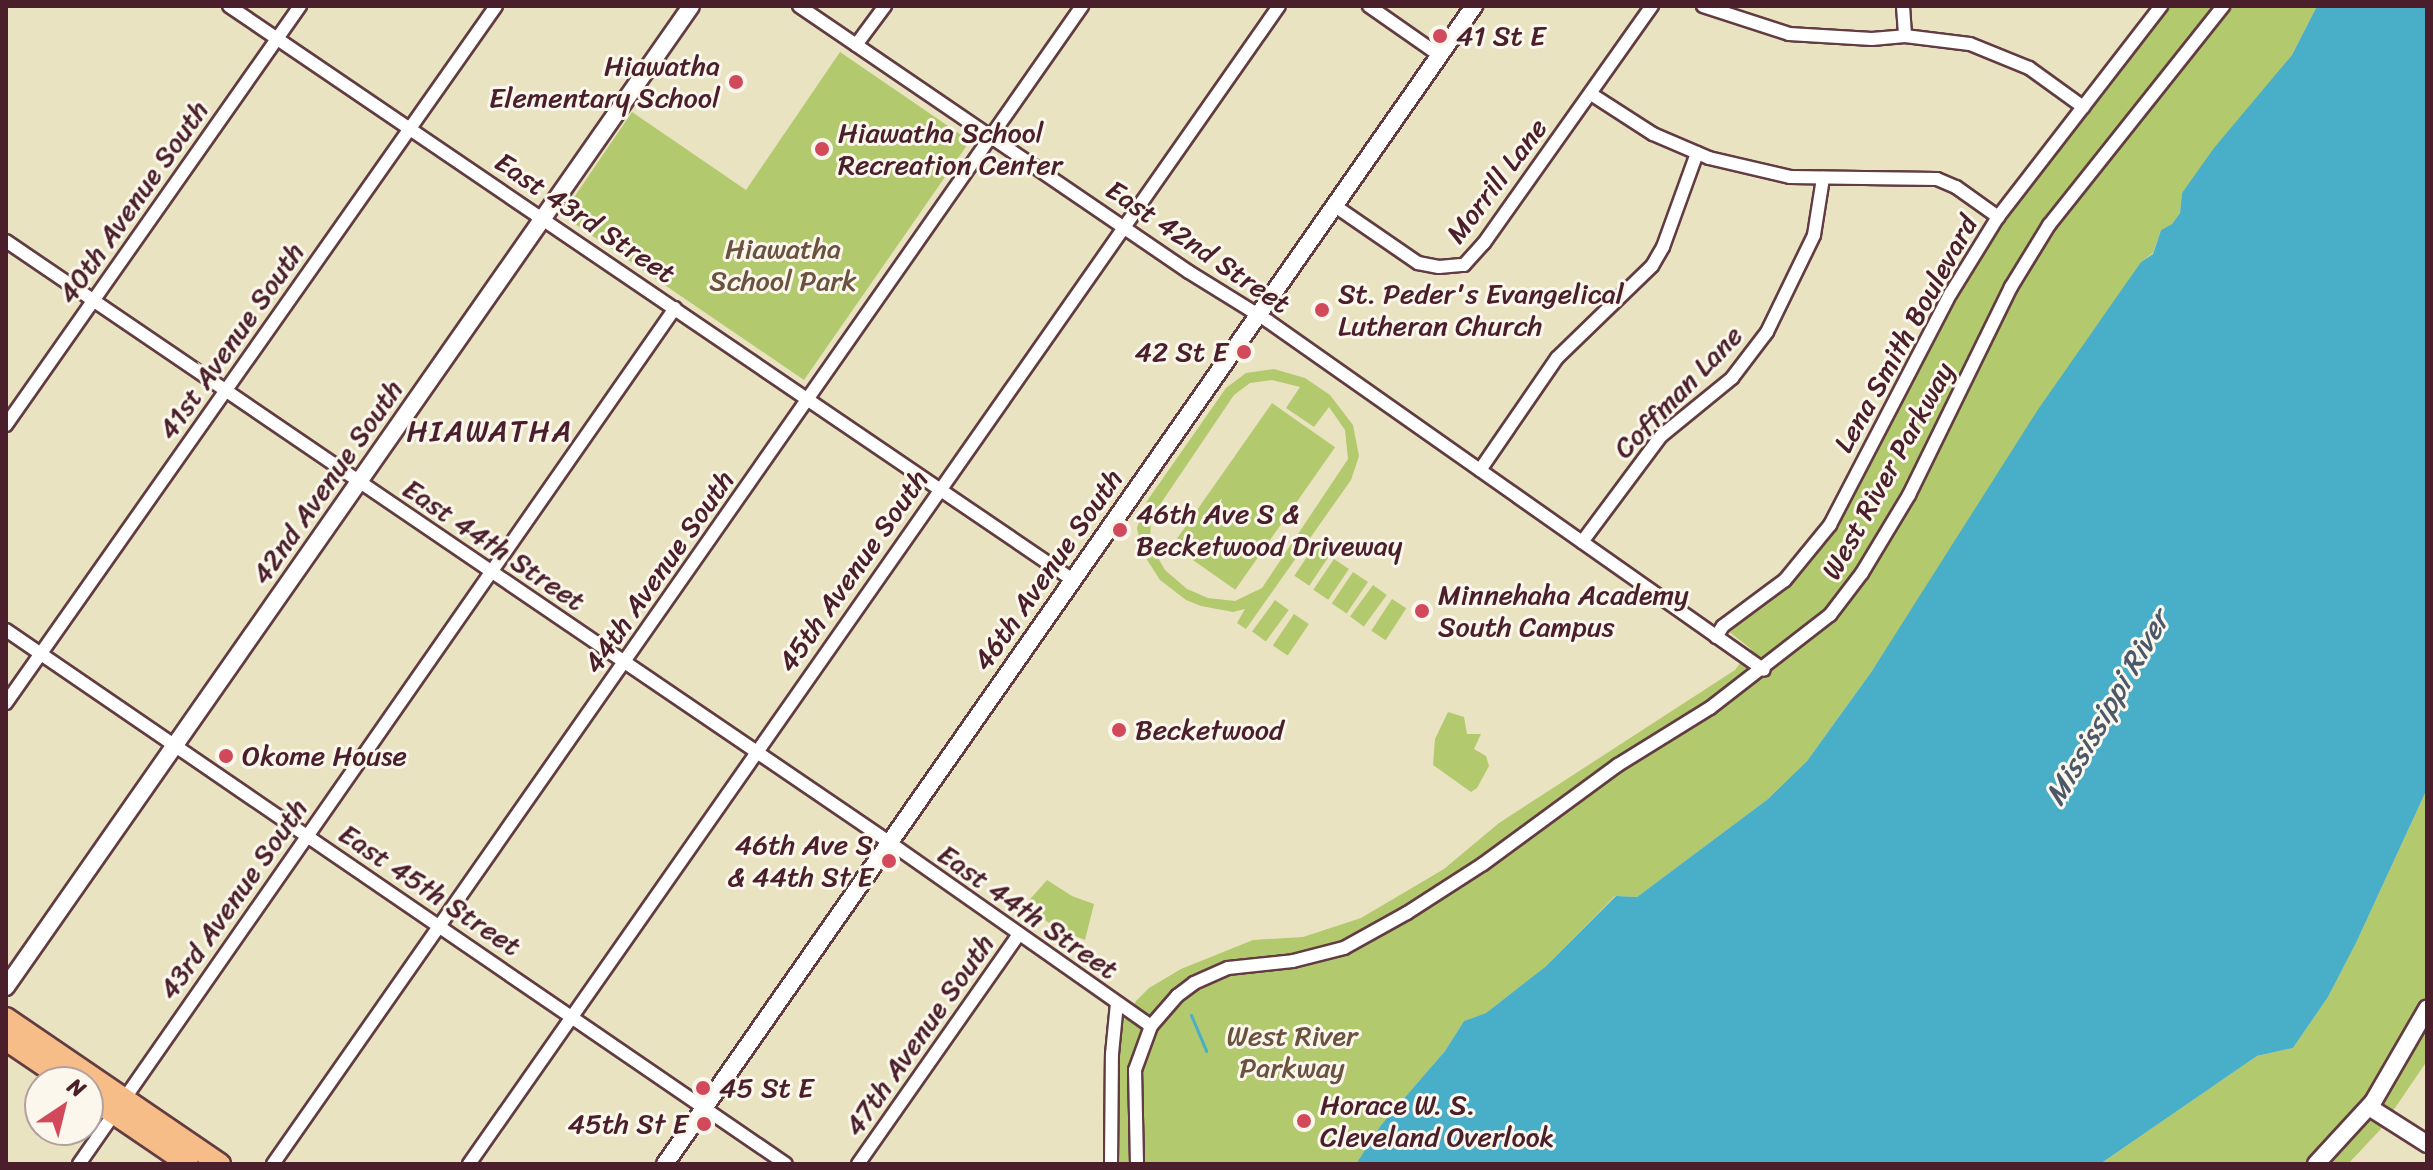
<!DOCTYPE html>
<style>
body{margin:0}
#map{position:relative;width:2433px;height:1170px;overflow:hidden;background:#eae3c2;font-family:Sriracha,sans-serif}
div>[style]{position:absolute}
.green>*{inset:0;background:#b3c96d;transform-origin:0 0}
.water>*{inset:0;background:#49aec8}
.stream>*{height:3px;margin:-1.5px;padding:0 1.5px;transform-origin:1.5px;border-radius:1.5px;background:#49aec8}
.roads{filter:drop-shadow(2px 0 #623c42) drop-shadow(-2px 0 #623c42) drop-shadow(0 2px #623c42) drop-shadow(0 -2px #623c42)}
.minor>*{height:12px;margin:-6px;padding:0 6px;transform-origin:6px;border-radius:6px;background:#fff}
.tertiary>*{height:16px;margin:-8px;padding:0 8px;transform-origin:8px;border-radius:8px;background:#fff}
.primary>*{height:20px;margin:-10px;padding:0 10px;transform-origin:10px;border-radius:10px;background:#f7bd88}
.dots>*{width:22px;height:22px;translate:-50% -50%;box-sizing:border-box;border:4px solid #fbf7ec;border-radius:50%}
span{translate:-50% -50%;white-space:nowrap;text-align:center;line-height:1.15;-webkit-text-stroke:6px #fbf7ec;paint-order:stroke}
.poi-label{font-size:28px;color:#4a1f2b}
.left{translate:0 -50%;text-align:left}
.right{translate:-100% -50%;text-align:right}
.street-label{font-size:28px;color:#4a1f2b}
.park-label{font-size:28px;color:#6a523f}
.neighbourhood-label{font-size:30px;color:#4a1f2b;letter-spacing:2px}
.water-label{font-size:30px;color:#4a586a;font-style:italic}
.frame{position:absolute;inset:0;border:8px solid #4a1f2b;pointer-events:none}
.north{position:absolute;left:24px;top:1066px;width:80px;height:80px;box-sizing:border-box;background:#fbf7ec;border:2px solid #b4a19f;border-radius:50%;rotate:35deg;font-size:22px;font-weight:700;line-height:32px;text-align:center;color:#4a1f2b}
.north::after{content:'';display:block;margin:auto;width:28px;height:36px;background:#d1495b;clip-path:polygon(50% 0,100% 100%,50% 72%,0 100%)}
</style>
<div id="map">
<div class="green">
<i style="clip-path:polygon(2170px 6px,2317px 6px,2292px 55px,2182px 193px,2180px 213px,2172px 224px,2161px 230px,2153px 253px,2141px 262px,1872px 671px,1807px 761px,1768px 799px,1637px 897px,1615px 896px,1545px 967px,1486px 1013px,1464px 1021px,1445px 1051px,1381px 1125px,1356px 1164px,1116px 1164px,1118px 1030px,1136px 1001px,1149px 988px,1181px 969px,1253px 940px,1303px 937px,1361px 918px,1444px 869px,1499px 823px,1735px 670px,1751px 649px,1728px 631px,1789px 585px,1835px 529px,1957px 296px,2003px 221px)"></i>
<i style="clip-path:polygon(840px 52px,970px 141px,804px 380px,562px 215px,632px 112px,746px 190px)"></i>
<i style="clip-path:polygon(evenodd,1274px 369px,1305px 378px,1330px 395px,1353px 425px,1359px 456px,1351px 480px,1246px 629px,1237px 623px,1245px 609px,1233px 612px,1201px 606px,1186px 600px,1160px 580px,1142px 552px,1137px 528px,1147px 501px,1226px 388px,1246px 373px,1274px 369px,1272px 380px,1300px 387px,1286px 408px,1314px 427px,1329px 407px,1345px 430px,1348px 459px,1262px 588px,1235px 601px,1208px 598px,1187px 589px,1165px 570px,1150px 544px,1151px 518px,1234px 395px,1250px 383px,1272px 380px)"></i>
<i style="left:1272px;top:403px;width:77px;height:174px;rotate:35deg"></i>
<i style="left:1315px;top:545px;width:18px;height:37px;rotate:34deg"></i>
<i style="left:1334px;top:559px;width:18px;height:37px;rotate:34deg"></i>
<i style="left:1353px;top:572px;width:18px;height:38px;rotate:34deg"></i>
<i style="left:1373px;top:585px;width:17px;height:39px;rotate:36deg"></i>
<i style="left:1392px;top:599px;width:17px;height:38px;rotate:33deg"></i>
<i style="left:1275px;top:600px;width:17px;height:39px;rotate:36deg"></i>
<i style="left:1294px;top:614px;width:18px;height:38px;rotate:34deg"></i>
<i style="clip-path:polygon(1448px 712px,1464px 717px,1467px 734px,1481px 734px,1474px 749px,1486px 756px,1489px 766px,1477px 788px,1471px 792px,1433px 765px,1435px 739px)"></i>
<i style="clip-path:polygon(2427px 789px,2427px 1061px,2380px 1130px,2348px 1164px,2100px 1164px,2257px 1056px,2293px 1048px,2328px 997px,2356px 943px)"></i>
<i style="clip-path:polygon(1047px 880px,1072px 896px,1094px 904px,1085px 940px,1058px 929px,1024px 906px)"></i>
</div>
<div class="water">
<i style="clip-path:polygon(2317px 6px,2427px 6px,2427px 789px,2356px 943px,2328px 997px,2293px 1048px,2257px 1056px,2100px 1164px,1356px 1164px,1381px 1125px,1445px 1051px,1464px 1021px,1486px 1013px,1545px 967px,1616px 896px,1637px 897px,1768px 799px,1807px 761px,1872px 671px,2037px 411px,2141px 262px,2153px 254px,2161px 230px,2172px 224px,2180px 213px,2182px 193px,2214px 148px,2292px 55px)"></i>
</div>
<div class="stream">
<i style="left:1191px;top:1015px;width:39px;rotate:67deg"></i>
</div>
<div class="roads">
<div class="minor">
<i style="left:229px;top:6px;width:1021px;rotate:34.22deg"></i>
<i style="left:799px;top:6px;width:472px;rotate:34.3deg"></i>
<i style="left:1189px;top:272px;width:93px;rotate:31.8deg"></i>
<i style="left:1268px;top:321px;width:606px;rotate:35.13deg"></i>
<i style="left:1369px;top:6px;width:85px;rotate:35deg"></i>
<i style="left:1703px;top:6px;width:90px;rotate:18deg"></i>
<i style="left:1789px;top:34px;width:83px;rotate:3.4deg"></i>
<i style="left:1872px;top:39px;width:33px;rotate:-5deg"></i>
<i style="left:1905px;top:36px;width:65px;rotate:7deg"></i>
<i style="left:1970px;top:44px;width:64px;rotate:22.1deg"></i>
<i style="left:2029px;top:68px;width:67px;rotate:35.8deg"></i>
<i style="left:1903px;top:6px;width:30px;rotate:86deg"></i>
<i style="left:856px;top:45px;width:49px;rotate:-53.4deg"></i>
<i style="left:1591px;top:94px;width:74px;rotate:32.8deg"></i>
<i style="left:1653px;top:134px;width:61px;rotate:23.2deg"></i>
<i style="left:1709px;top:158px;width:83px;rotate:13.2deg"></i>
<i style="left:1790px;top:177px;width:147px;rotate:0.8deg"></i>
<i style="left:1937px;top:179px;width:21px;rotate:23deg"></i>
<i style="left:1956px;top:187px;width:52px;rotate:35.5deg"></i>
<i style="left:1335px;top:206px;width:101px;rotate:34.5deg"></i>
<i style="left:1418px;top:263px;width:21px;rotate:11deg"></i>
<i style="left:1439px;top:267px;width:25px;rotate:-5deg"></i>
<i style="left:1464px;top:265px;width:30px;rotate:-48deg"></i>
<i style="left:1484px;top:243px;width:291px;rotate:-54.7deg"></i>
<i style="left:6px;top:241px;width:1068px;rotate:34.24deg"></i>
<i style="left:889px;top:842px;width:320px;rotate:35.1deg"></i>
<i style="left:6px;top:425px;width:512px;rotate:-54.94deg"></i>
<i style="left:1480px;top:470px;width:136px;rotate:-55.5deg"></i>
<i style="left:1557px;top:358px;width:132px;rotate:-44.1deg"></i>
<i style="left:1652px;top:266px;width:22px;rotate:-60deg"></i>
<i style="left:1663px;top:247px;width:100px;rotate:-70.1deg"></i>
<i style="left:1582px;top:542px;width:132px;rotate:-53.3deg"></i>
<i style="left:1661px;top:436px;width:92px;rotate:-39.2deg"></i>
<i style="left:1732px;top:378px;width:58px;rotate:-52.7deg"></i>
<i style="left:1767px;top:332px;width:108px;rotate:-64.1deg"></i>
<i style="left:1814px;top:235px;width:58px;rotate:-81deg"></i>
<i style="left:6px;top:630px;width:945px;rotate:34.4deg"></i>
<i style="left:1716px;top:637px;width:13px;rotate:-58deg"></i>
<i style="left:1723px;top:626px;width:77px;rotate:-36.6deg"></i>
<i style="left:1785px;top:580px;width:71px;rotate:-50.7deg"></i>
<i style="left:1830px;top:525px;width:262px;rotate:-62.5deg"></i>
<i style="left:1951px;top:293px;width:89px;rotate:-58.3deg"></i>
<i style="left:1998px;top:217px;width:267px;rotate:-52.3deg"></i>
<i style="left:6px;top:703px;width:852px;rotate:-54.89deg"></i>
<i style="left:79px;top:1164px;width:1043px;rotate:-55.15deg"></i>
<i style="left:273px;top:1164px;width:1413px;rotate:-55.06deg"></i>
<i style="left:469px;top:1164px;width:1413px;rotate:-55.03deg"></i>
<i style="left:858px;top:1164px;width:281px;rotate:-55deg"></i>
<i style="left:1111px;top:1164px;width:110px;rotate:-89.5deg"></i>
<i style="left:1112px;top:1054px;width:51px;rotate:-84.4deg"></i>
<i style="left:1137px;top:1164px;width:94px;rotate:-91.2deg"></i>
<i style="left:1135px;top:1070px;width:47px;rotate:-70deg"></i>
<i style="left:1151px;top:1026px;width:40px;rotate:-49deg"></i>
<i style="left:1177px;top:996px;width:21px;rotate:-37deg"></i>
<i style="left:1194px;top:983px;width:37px;rotate:-24deg"></i>
<i style="left:1228px;top:968px;width:65px;rotate:-6.1deg"></i>
<i style="left:1293px;top:961px;width:53px;rotate:-14.3deg"></i>
<i style="left:1344px;top:948px;width:72px;rotate:-29.1deg"></i>
<i style="left:1407px;top:913px;width:90px;rotate:-32.8deg"></i>
<i style="left:1483px;top:864px;width:167px;rotate:-36.3deg"></i>
<i style="left:1618px;top:765px;width:108px;rotate:-31.8deg"></i>
<i style="left:1710px;top:708px;width:152px;rotate:-37.8deg"></i>
<i style="left:1830px;top:615px;width:53px;rotate:-52.7deg"></i>
<i style="left:1862px;top:573px;width:91px;rotate:-58.9deg"></i>
<i style="left:1909px;top:495px;width:232px;rotate:-63.9deg"></i>
<i style="left:2011px;top:287px;width:73px;rotate:-58.5deg"></i>
<i style="left:2049px;top:225px;width:280px;rotate:-51.5deg"></i>
</div>
<div class="tertiary">
<i style="left:6px;top:987px;width:1196px;rotate:-55.07deg"></i>
<i style="left:2369px;top:1107px;width:69px;rotate:32.5deg"></i>
<i style="left:665px;top:1164px;width:1413px;rotate:-55.06deg"></i>
<i style="left:2316px;top:1164px;width:84px;rotate:-47.4deg"></i>
<i style="left:2373px;top:1102px;width:108px;rotate:-59.9deg"></i>
</div>
<div class="primary">
<i style="left:6px;top:1018px;width:259px;rotate:34.3deg"></i>
<i style="left:6px;top:1040px;width:75px;rotate:34.1deg"></i>
<i style="left:88px;top:1096px;width:121px;rotate:34.2deg"></i>
</div>
</div>
<div class="dots">
<i style="left:1440px;top:36px;background:#d1495b"></i>
<i style="left:736px;top:82px;background:#d1495b"></i>
<i style="left:822px;top:149px;background:#d1495b"></i>
<i style="left:1322px;top:310px;background:#d1495b"></i>
<i style="left:1244px;top:352px;background:#d1495b"></i>
<i style="left:1120px;top:530px;background:#d1495b"></i>
<i style="left:1422px;top:611px;background:#d1495b"></i>
<i style="left:1119px;top:730px;background:#d1495b"></i>
<i style="left:226px;top:756px;background:#d1495b"></i>
<i style="left:889px;top:861px;background:#d1495b"></i>
<i style="left:703px;top:1088px;background:#d1495b"></i>
<i style="left:1304px;top:1121px;background:#d1495b"></i>
<i style="left:704px;top:1124px;background:#d1495b"></i>
</div>
<div class="poi-label">
<span class="left" style="left:1456px;top:36px">41 St E</span>
<span class="right" style="left:720px;top:82px">Hiawatha<br>Elementary School</span>
<span class="left" style="left:838px;top:149px">Hiawatha School<br>Recreation Center</span>
<span class="left" style="left:1338px;top:310px">St. Peder's Evangelical<br>Lutheran Church</span>
<span class="right" style="left:1228px;top:352px">42 St E</span>
<span class="left" style="left:1136px;top:530px">46th Ave S &amp;<br>Becketwood Driveway</span>
<span class="left" style="left:1438px;top:611px">Minnehaha Academy<br>South Campus</span>
<span class="left" style="left:1135px;top:730px">Becketwood</span>
<span class="left" style="left:242px;top:756px">Okome House</span>
<span class="right" style="left:873px;top:861px">46th Ave S<br>&amp; 44th St E</span>
<span class="left" style="left:719px;top:1088px">45 St E</span>
<span class="left" style="left:1320px;top:1121px">Horace W. S.<br>Cleveland Overlook</span>
<span class="right" style="left:688px;top:1124px">45th St E</span>
</div>
<div class="street-label">
<span style="left:1497px;top:181px;rotate:-53deg">Morrill Lane</span>
<span style="left:133px;top:202px;rotate:-55deg">40th Avenue South</span>
<span style="left:585px;top:218px;rotate:34deg">East 43rd Street</span>
<span style="left:1198px;top:247px;rotate:34deg">East 42nd Street</span>
<span style="left:1906px;top:334px;rotate:-61deg">Lena Smith Boulevard</span>
<span style="left:231px;top:341px;rotate:-55deg">41st Avenue South</span>
<span style="left:1678px;top:392px;rotate:-46deg">Coffman Lane</span>
<span style="left:1888px;top:471px;rotate:-61deg">West River Parkway</span>
<span style="left:327px;top:482px;rotate:-55deg">42nd Avenue South</span>
<span style="left:494px;top:545px;rotate:34deg">East 44th Street</span>
<span style="left:1048px;top:570px;rotate:-55deg">46th Avenue South</span>
<span style="left:853px;top:571px;rotate:-55deg">45th Avenue South</span>
<span style="left:659px;top:572px;rotate:-55deg">44th Avenue South</span>
<span style="left:430px;top:890px;rotate:34deg">East 45th Street</span>
<span style="left:233px;top:899px;rotate:-55deg">43rd Avenue South</span>
<span style="left:1028px;top:912px;rotate:35deg">East 44th Street</span>
<span style="left:919px;top:1035px;rotate:-55deg">47th Avenue South</span>
</div>
<div class="park-label">
<span style="left:783px;top:265px">Hiawatha<br>School Park</span>
<span style="left:1292px;top:1052px">West River<br>Parkway</span>
</div>
<div class="neighbourhood-label">
<span style="left:490px;top:431px">HIAWATHA</span>
</div>
<div class="water-label">
<span style="left:2107px;top:708px;rotate:-60deg">Mississippi River</span>
</div>
<div class="frame"></div>
<div class="north">N</div>
</div>
